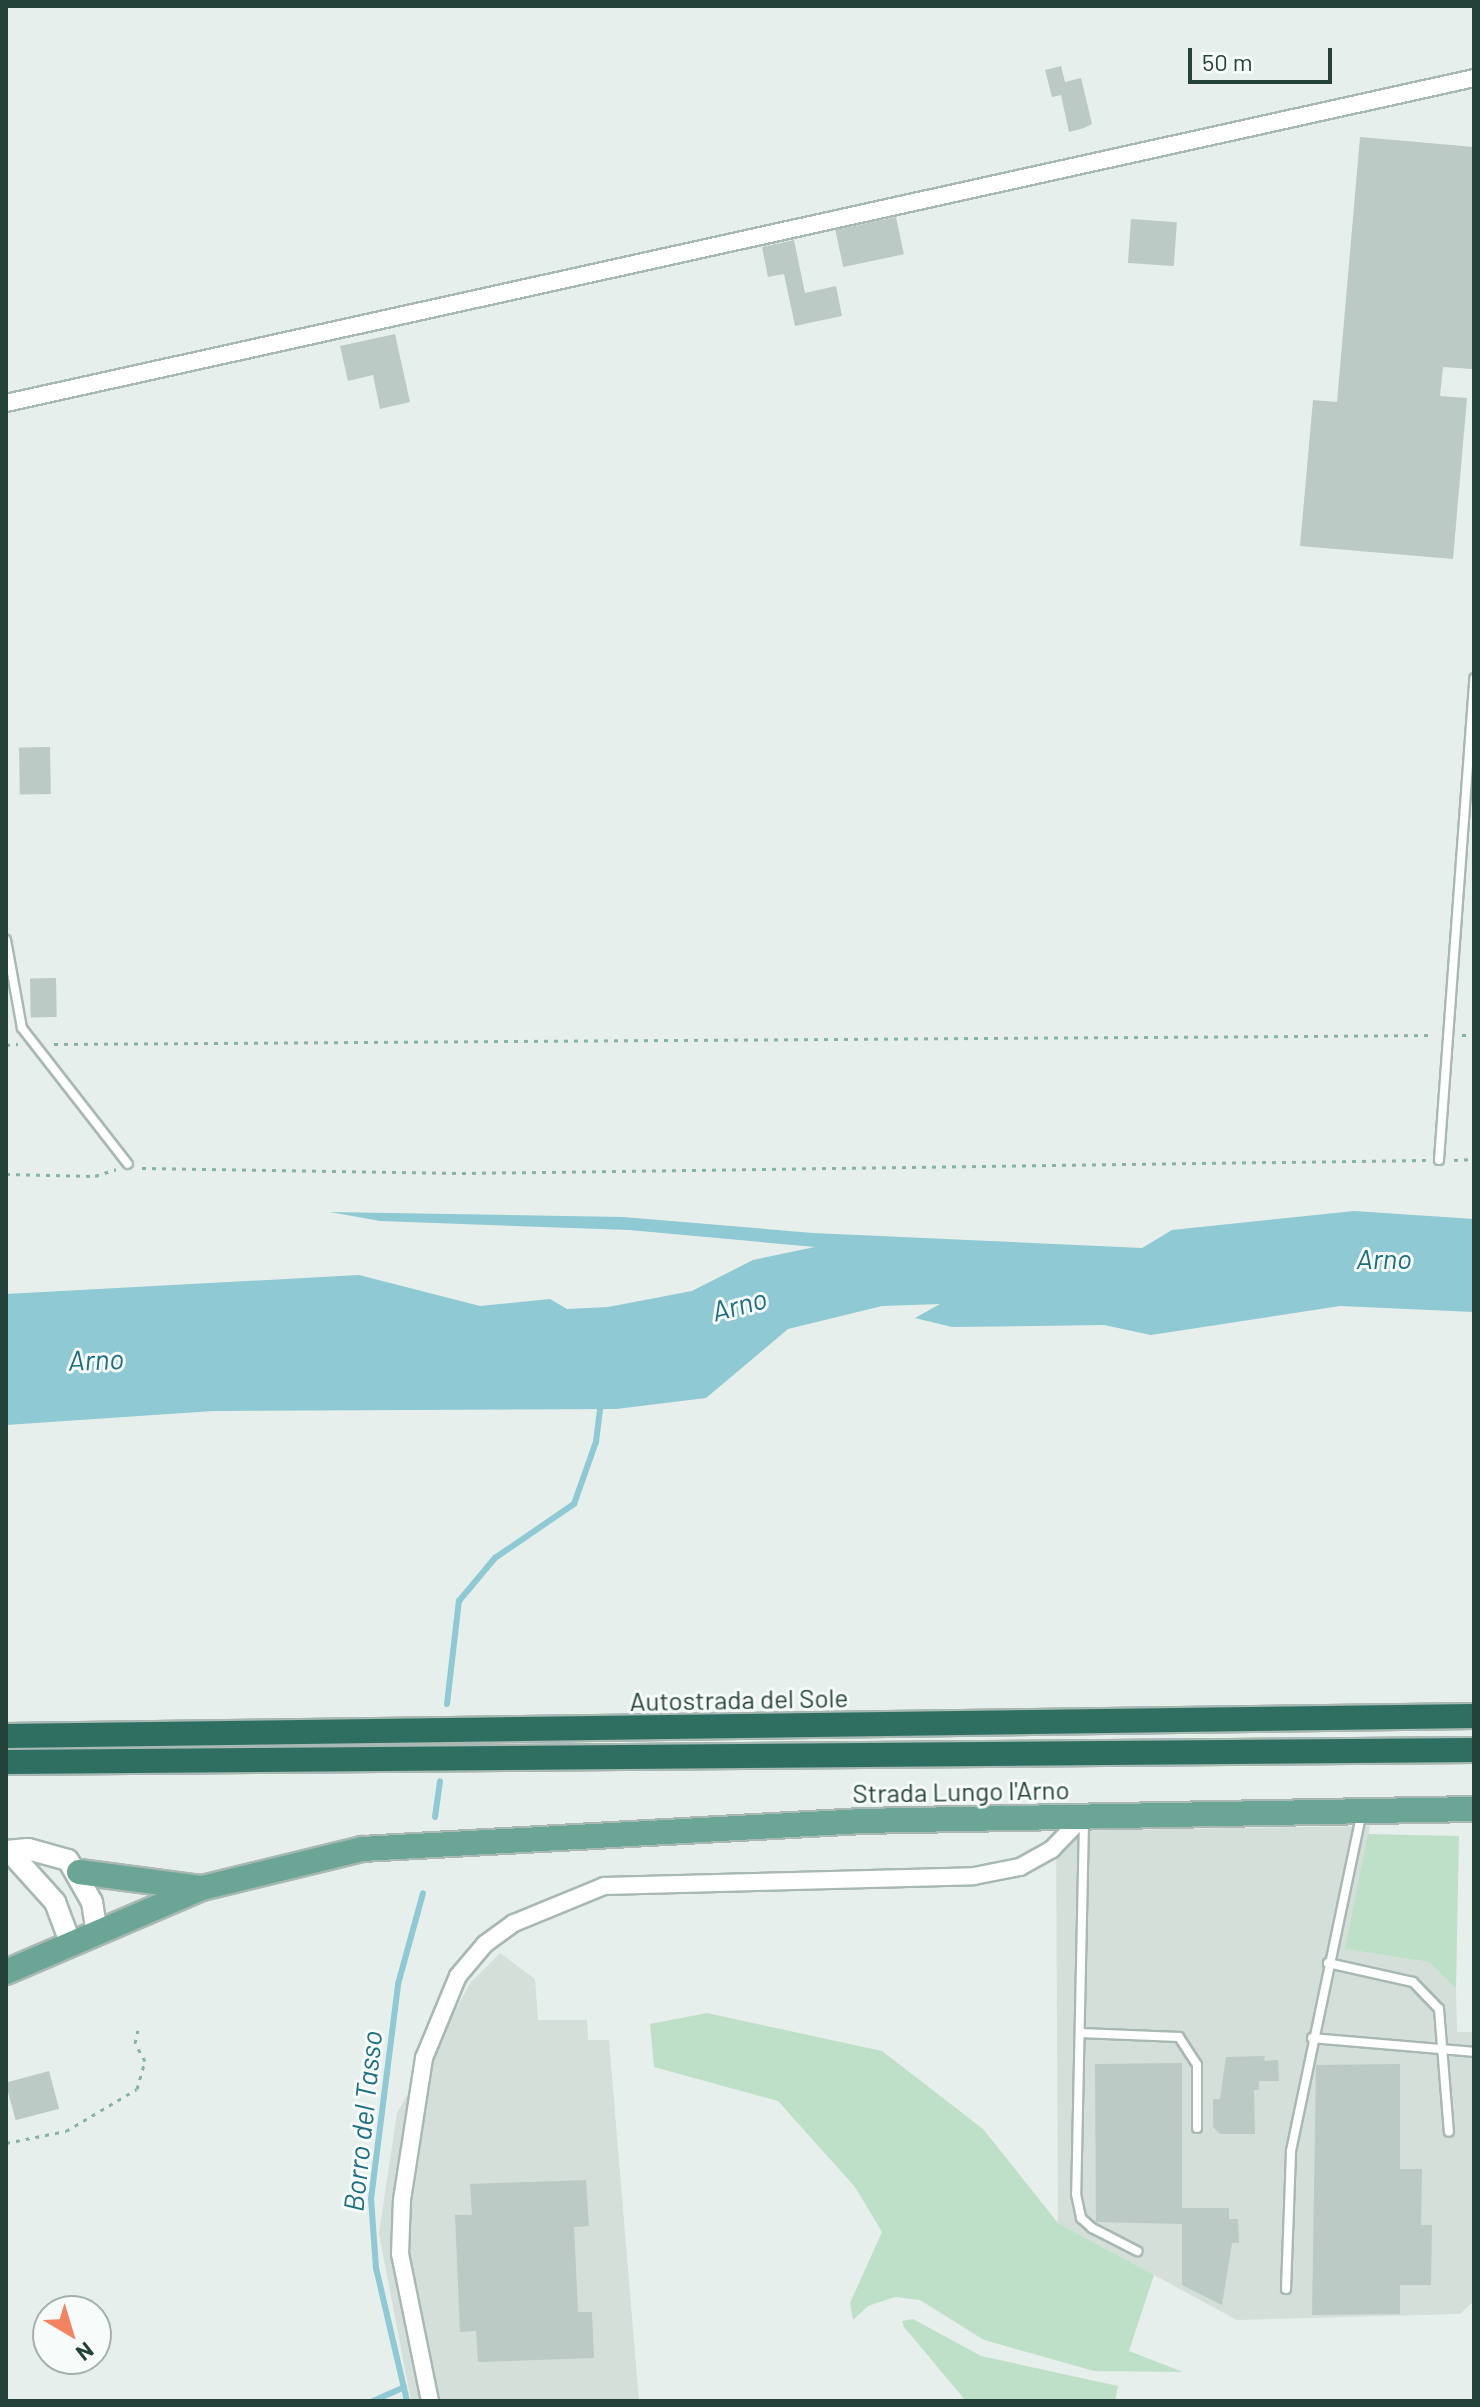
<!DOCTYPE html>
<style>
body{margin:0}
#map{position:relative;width:1480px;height:2407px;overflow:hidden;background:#e6efeb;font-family:Barlow,sans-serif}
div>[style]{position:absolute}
.built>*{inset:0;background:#d4dfda}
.green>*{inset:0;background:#bfe0c8}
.water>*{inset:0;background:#8ec9d4}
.stream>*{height:6px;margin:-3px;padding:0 3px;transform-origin:3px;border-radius:3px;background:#8ec9d4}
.building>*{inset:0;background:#bbcac4;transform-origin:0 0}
.path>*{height:3px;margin-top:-1.5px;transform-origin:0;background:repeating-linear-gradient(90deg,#86b3a5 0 4px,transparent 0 10px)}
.roads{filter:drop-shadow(2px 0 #a8b8b2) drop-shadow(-2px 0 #a8b8b2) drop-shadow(0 2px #a8b8b2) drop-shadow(0 -2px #a8b8b2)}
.service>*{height:8px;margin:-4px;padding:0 4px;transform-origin:4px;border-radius:4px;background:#fff}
.minor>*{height:16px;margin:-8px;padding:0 8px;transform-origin:8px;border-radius:8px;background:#fff}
.tertiary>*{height:20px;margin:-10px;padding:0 10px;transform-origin:10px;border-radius:10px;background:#fff}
.primary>*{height:24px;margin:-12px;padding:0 12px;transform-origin:12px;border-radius:12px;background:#6aa596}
.motorway>*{height:24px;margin:-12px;padding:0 12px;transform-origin:12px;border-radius:12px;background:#2f6f62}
span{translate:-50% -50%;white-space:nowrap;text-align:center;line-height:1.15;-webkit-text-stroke:6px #f7fbf9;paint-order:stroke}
.street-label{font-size:26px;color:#24423a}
.water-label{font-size:28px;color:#1c6f80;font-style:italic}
.frame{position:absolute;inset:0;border:8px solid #24423a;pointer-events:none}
.north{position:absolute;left:32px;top:2295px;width:80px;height:80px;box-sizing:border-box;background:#f7fbf9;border:2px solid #a3b1ad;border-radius:50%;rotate:142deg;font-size:22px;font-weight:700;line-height:32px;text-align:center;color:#24423a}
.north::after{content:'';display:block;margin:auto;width:28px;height:36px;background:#f4845f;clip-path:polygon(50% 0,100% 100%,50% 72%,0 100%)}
.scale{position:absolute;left:1188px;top:48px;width:144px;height:36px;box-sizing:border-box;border:4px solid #24423a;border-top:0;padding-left:10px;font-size:24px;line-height:28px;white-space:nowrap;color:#24423a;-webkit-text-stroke:6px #f7fbf9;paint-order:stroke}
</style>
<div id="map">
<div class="built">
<i style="clip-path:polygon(1370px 1826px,1346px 1949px,1429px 1962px,1456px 1989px,1457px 2032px,1474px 2032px,1474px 2301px,1460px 2314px,1237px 2320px,1058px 2223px,1056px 1831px)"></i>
<i style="clip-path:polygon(500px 1953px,535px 1979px,538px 2020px,587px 2020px,588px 2040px,609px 2040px,639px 2401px,411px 2401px,379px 2233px,397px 2113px,471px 1982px)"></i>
</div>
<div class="green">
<i style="clip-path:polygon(1368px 1834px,1459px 1836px,1456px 1989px,1429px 1962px,1345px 1949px)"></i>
<i style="clip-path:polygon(707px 2013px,882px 2051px,983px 2129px,1058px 2223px,1154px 2275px,1129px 2351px,1183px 2372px,1094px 2371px,984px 2340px,920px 2300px,895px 2297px,868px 2306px,853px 2320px,850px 2303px,882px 2232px,855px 2187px,778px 2101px,654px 2067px,650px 2024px)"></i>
<i style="clip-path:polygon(913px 2319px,981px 2356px,1118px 2386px,1115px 2401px,966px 2401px,904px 2327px,902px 2321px)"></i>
</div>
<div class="water">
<i style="clip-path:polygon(1354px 1211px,1474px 1219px,1474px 1312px,1340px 1306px,1151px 1335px,1104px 1325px,952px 1327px,915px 1318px,940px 1304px,882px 1306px,788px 1329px,706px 1398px,616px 1409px,213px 1411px,6px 1425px,6px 1294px,359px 1275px,480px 1306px,550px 1299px,567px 1309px,608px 1307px,692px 1291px,753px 1260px,815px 1247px,629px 1230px,380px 1221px,330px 1212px,623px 1217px,813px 1233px,1142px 1248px,1172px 1230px)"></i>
</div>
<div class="stream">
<i style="left:447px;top:1704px;width:104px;rotate:-83.4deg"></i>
<i style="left:459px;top:1601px;width:56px;rotate:-50.1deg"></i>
<i style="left:495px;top:1558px;width:96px;rotate:-34.4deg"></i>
<i style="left:574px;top:1504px;width:66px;rotate:-70.5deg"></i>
<i style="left:596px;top:1442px;width:39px;rotate:-83deg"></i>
<i style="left:435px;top:1817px;width:36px;rotate:-82deg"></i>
<i style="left:373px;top:2401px;width:34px;rotate:-24deg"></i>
<i style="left:407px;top:2401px;width:137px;rotate:-103.1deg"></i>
<i style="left:376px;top:2268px;width:69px;rotate:-94.1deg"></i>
<i style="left:371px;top:2199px;width:217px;rotate:-82.8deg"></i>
<i style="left:398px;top:1984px;width:94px;rotate:-74.6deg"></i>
</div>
<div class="building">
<i style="clip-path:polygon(1061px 66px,1065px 82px,1081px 78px,1092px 124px,1084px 128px,1069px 132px,1061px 95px,1052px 97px,1045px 70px)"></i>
<i style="clip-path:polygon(1360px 137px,1474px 147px,1472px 369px,1443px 367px,1440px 396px,1467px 398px,1453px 559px,1300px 546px,1313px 400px,1337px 402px)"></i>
<i style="left:896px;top:217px;width:38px;height:62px;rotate:78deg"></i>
<i style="left:1131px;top:219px;width:46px;height:44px;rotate:4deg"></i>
<i style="clip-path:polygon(794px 240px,805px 293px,836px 286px,842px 316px,795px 326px,784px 274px,768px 277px,762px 247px)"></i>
<i style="clip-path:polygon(395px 334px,410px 402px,380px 409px,373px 375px,348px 381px,340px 346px)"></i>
<i style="left:50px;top:747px;width:47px;height:31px;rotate:89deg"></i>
<i style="left:56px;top:978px;width:39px;height:26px;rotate:89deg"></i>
<i style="clip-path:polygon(1265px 2056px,1264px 2061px,1278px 2060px,1279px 2081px,1259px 2081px,1259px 2090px,1254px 2090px,1255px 2134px,1220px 2134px,1213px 2127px,1213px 2099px,1220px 2099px,1226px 2057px)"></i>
<i style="clip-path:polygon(1182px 2063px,1182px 2208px,1229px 2208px,1229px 2219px,1238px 2219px,1239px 2243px,1232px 2243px,1222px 2305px,1182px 2285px,1182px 2224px,1096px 2222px,1095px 2064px)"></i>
<i style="clip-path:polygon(1400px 2064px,1400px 2169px,1422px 2169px,1421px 2225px,1432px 2225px,1431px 2285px,1400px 2285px,1400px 2314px,1312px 2315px,1316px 2065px)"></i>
<i style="left:49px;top:2071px;width:39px;height:45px;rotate:75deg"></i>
<i style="clip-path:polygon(586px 2180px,589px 2226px,574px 2227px,578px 2312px,592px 2312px,594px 2358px,478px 2362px,476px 2331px,460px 2332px,455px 2215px,472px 2215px,470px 2184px)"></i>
</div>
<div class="path">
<i style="left:1462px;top:1035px;width:12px"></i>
<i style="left:54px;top:1044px;width:1380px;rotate:-0.37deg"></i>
<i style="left:6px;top:1045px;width:12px;rotate:-5deg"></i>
<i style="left:1454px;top:1160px;width:20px;rotate:-3deg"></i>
<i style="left:142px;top:1168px;width:320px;rotate:0.9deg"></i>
<i style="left:462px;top:1173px;width:964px;rotate:-0.77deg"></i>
<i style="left:6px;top:1174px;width:89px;rotate:1.3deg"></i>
<i style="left:95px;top:1176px;width:22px;rotate:-18deg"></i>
<i style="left:6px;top:2143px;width:61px;rotate:-11.3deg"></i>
<i style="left:66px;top:2131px;width:82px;rotate:-30.6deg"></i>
<i style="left:137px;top:2089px;width:29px;rotate:-74deg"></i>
<i style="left:145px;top:2061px;width:21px;rotate:-119deg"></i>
<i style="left:135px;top:2043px;width:13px;rotate:-77deg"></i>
</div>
<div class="roads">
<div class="service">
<i style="left:6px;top:940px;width:89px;rotate:79.7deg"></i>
<i style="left:22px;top:1028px;width:172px;rotate:52.1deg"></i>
<i style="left:1439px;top:1160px;width:483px;rotate:-85.8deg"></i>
<i style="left:1084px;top:1821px;width:373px;rotate:91.2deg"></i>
<i style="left:1076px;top:2194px;width:25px;rotate:78deg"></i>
<i style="left:1081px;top:2218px;width:15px;rotate:42deg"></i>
<i style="left:1092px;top:2228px;width:51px;rotate:27.1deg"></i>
<i style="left:1328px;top:1963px;width:87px;rotate:12.6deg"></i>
<i style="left:1413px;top:1982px;width:37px;rotate:46deg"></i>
<i style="left:1439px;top:2009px;width:123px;rotate:85.4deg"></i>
<i style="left:1080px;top:2033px;width:99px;rotate:2.3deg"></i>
<i style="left:1179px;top:2037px;width:33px;rotate:57deg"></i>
<i style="left:1197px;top:2065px;width:63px;rotate:90deg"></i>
<i style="left:1312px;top:2038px;width:163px;rotate:4.9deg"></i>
<i style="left:1286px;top:2289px;width:138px;rotate:-87.9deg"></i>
<i style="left:1291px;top:2151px;width:343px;rotate:-78.2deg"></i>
</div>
<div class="minor">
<i style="left:6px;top:403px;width:1504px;rotate:-12.48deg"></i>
<i style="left:430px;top:2401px;width:150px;rotate:-101.5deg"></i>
<i style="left:400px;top:2254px;width:54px;rotate:-87.9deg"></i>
<i style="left:402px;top:2200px;width:144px;rotate:-81.2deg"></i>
<i style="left:424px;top:2058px;width:89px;rotate:-67.5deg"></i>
<i style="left:458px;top:1976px;width:42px;rotate:-49.8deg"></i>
<i style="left:485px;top:1944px;width:36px;rotate:-36deg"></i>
<i style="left:514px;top:1923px;width:97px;rotate:-22.3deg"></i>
<i style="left:604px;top:1886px;width:370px;rotate:-1.5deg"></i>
<i style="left:974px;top:1876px;width:47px;rotate:-11.1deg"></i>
<i style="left:1020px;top:1867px;width:37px;rotate:-29deg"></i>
<i style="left:1052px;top:1849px;width:46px;rotate:-45.9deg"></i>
</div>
<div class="tertiary">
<i style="left:6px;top:1851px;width:22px;rotate:-5deg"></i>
<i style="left:28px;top:1849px;width:41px;rotate:15.4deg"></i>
<i style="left:68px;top:1860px;width:48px;rotate:60.3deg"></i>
<i style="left:92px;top:1902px;width:30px;rotate:81deg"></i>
<i style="left:9px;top:1851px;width:69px;rotate:48deg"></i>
<i style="left:55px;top:1902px;width:43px;rotate:69.4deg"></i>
</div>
<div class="primary">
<i style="left:79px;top:1872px;width:122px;rotate:7.5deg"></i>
<i style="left:6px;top:1972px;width:213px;rotate:-23.2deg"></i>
<i style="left:202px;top:1888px;width:165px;rotate:-13.7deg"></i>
<i style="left:362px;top:1849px;width:499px;rotate:-3.2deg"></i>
<i style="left:860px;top:1821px;width:614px;rotate:-1.12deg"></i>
</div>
<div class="motorway">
<i style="left:6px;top:1736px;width:1468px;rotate:-0.78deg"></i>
<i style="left:6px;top:1762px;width:1468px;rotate:-0.47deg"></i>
</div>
</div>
<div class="street-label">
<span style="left:739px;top:1699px;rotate:-1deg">Autostrada del Sole</span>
<span style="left:961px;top:1791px;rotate:-1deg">Strada Lungo l'Arno</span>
</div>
<div class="water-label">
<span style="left:1384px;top:1258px">Arno</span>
<span style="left:739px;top:1304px;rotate:-15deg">Arno</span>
<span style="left:96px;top:1359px;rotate:-2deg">Arno</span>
<span style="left:362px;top:2121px;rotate:-84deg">Borro del Tasso</span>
</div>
<div class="frame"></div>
<div class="north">N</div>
<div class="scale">50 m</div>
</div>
